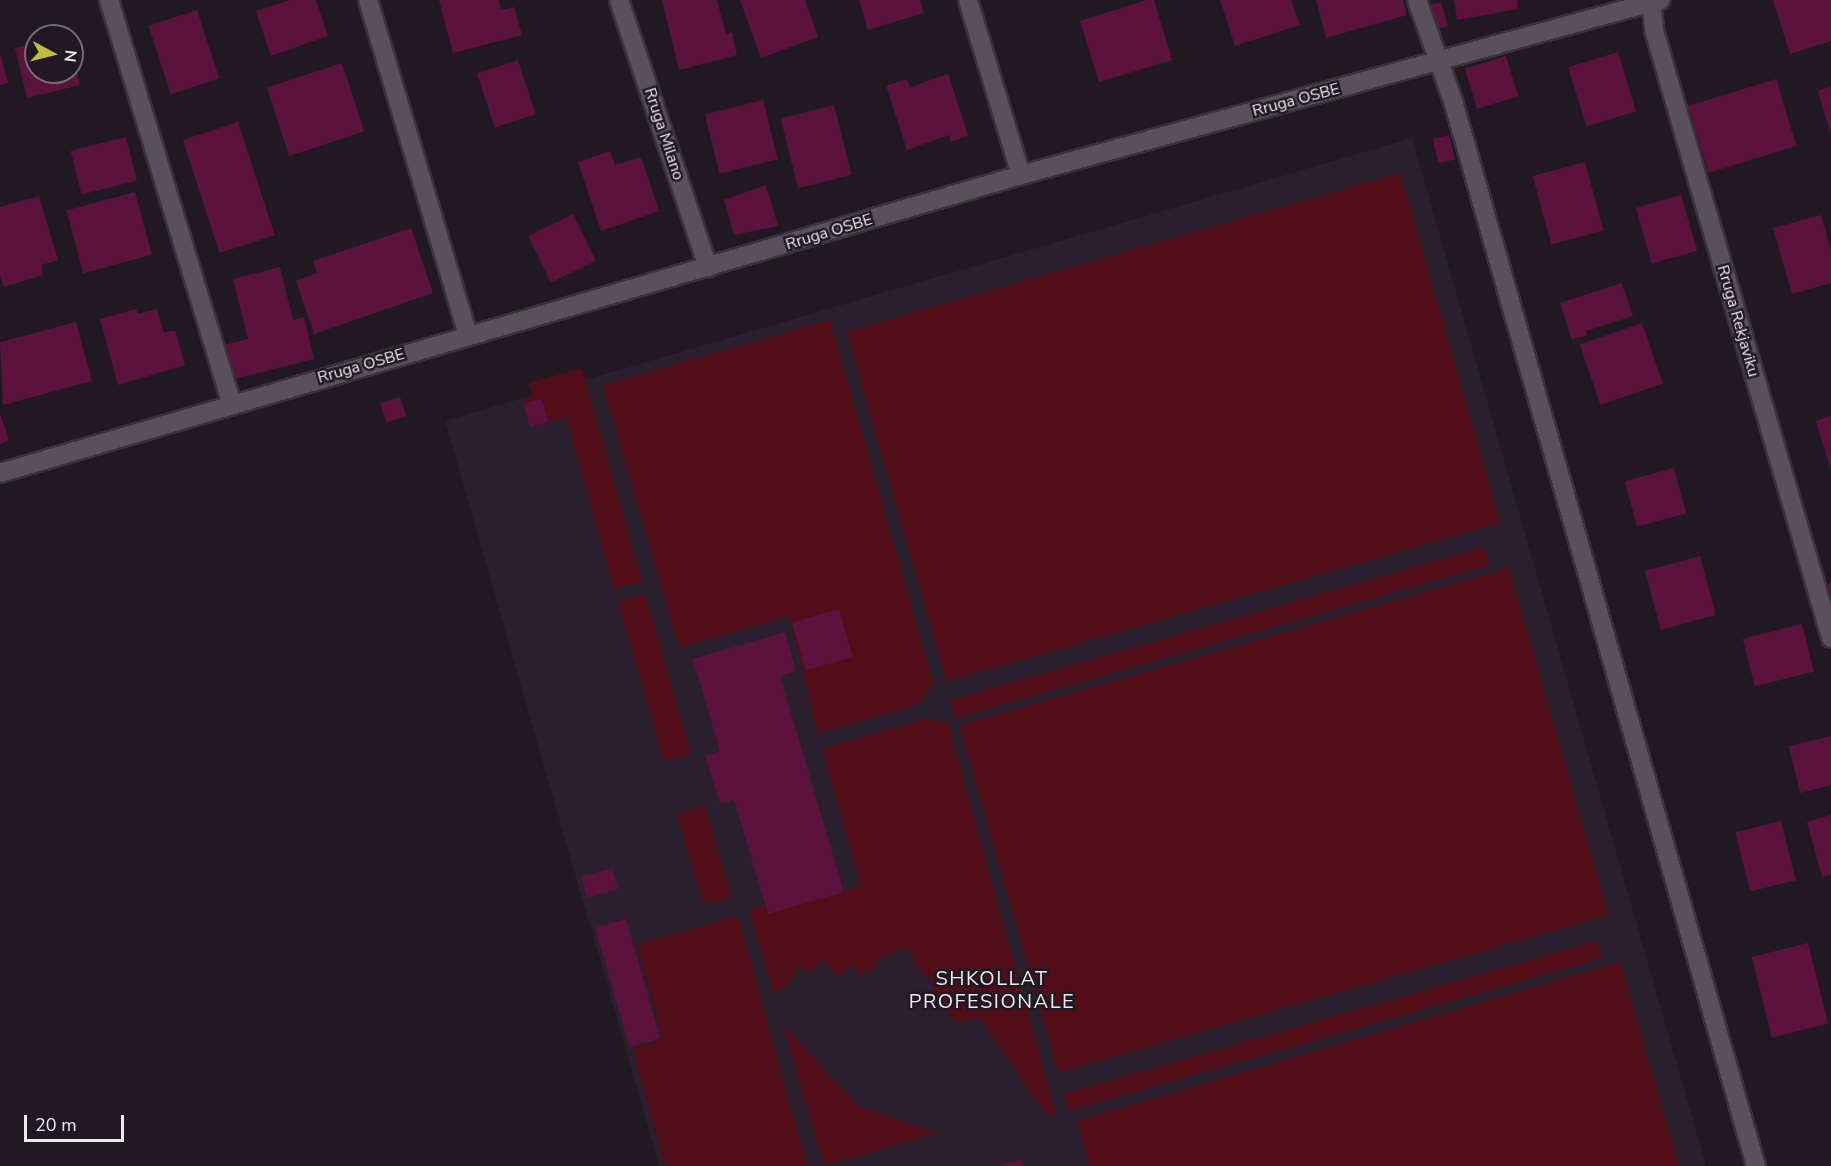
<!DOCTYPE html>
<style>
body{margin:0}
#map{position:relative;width:1831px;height:1166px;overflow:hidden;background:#201922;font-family:"Nunito Sans",sans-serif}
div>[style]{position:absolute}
.built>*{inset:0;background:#2a1f2d}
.green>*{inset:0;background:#510d18;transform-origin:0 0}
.building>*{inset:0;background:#5b133e;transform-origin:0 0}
.roads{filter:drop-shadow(2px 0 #383339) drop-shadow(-2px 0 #383339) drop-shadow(0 2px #383339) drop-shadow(0 -2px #383339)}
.minor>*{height:18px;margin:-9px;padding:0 9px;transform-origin:9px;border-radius:9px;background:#59505b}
span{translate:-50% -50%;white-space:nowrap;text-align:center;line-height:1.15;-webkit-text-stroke:5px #201922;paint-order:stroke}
.street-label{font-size:16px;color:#eee9ef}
.quarter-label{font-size:20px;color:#eee9ef;letter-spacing:1.5px}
.north{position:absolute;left:24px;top:24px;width:60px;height:60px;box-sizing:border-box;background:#201922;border:2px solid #726c74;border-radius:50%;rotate:97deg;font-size:16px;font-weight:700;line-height:24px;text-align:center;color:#eee9ef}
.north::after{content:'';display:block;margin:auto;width:21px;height:27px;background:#c4bc3e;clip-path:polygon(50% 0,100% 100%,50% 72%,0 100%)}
.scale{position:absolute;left:24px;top:1115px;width:100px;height:27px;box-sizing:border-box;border:3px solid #eee9ef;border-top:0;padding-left:8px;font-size:18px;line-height:21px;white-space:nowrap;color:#eee9ef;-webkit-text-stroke:4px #201922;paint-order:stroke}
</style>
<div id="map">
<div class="built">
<i style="clip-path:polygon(1412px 138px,1706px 1166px,659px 1166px,445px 421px)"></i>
</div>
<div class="green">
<i style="left:1400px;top:173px;width:364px;height:576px;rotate:74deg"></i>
<i style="clip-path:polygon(830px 320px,933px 683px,919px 704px,818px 734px,789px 616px,679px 648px,603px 385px)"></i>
<i style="clip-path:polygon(582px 368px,642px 581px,614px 589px,566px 417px,548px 422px,542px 399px,524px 404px,523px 399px,533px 397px,528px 383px)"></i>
<i style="left:1484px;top:547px;width:19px;height:556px;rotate:74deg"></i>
<i style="left:1509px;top:568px;width:361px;height:572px;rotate:74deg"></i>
<i style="left:645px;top:594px;width:166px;height:28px;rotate:74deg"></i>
<i style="clip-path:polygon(926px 719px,948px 723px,1056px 1116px,1046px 1115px,979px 1017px,956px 1023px,934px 995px,932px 979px,916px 968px,909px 948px,874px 960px,877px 968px,857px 975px,854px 964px,839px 978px,822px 960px,809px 973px,799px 966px,785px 988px,773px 992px,749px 910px,765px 905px,768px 913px,861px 886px,822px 749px)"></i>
<i style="left:705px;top:806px;width:95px;height:29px;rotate:74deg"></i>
<i style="clip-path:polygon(738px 916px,807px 1166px,665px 1166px,632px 1048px,663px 1039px,637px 944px)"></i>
<i style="left:1597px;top:941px;width:18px;height:556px;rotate:74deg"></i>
<i style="clip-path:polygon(1620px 962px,1679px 1166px,1090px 1166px,1077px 1121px)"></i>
<i style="clip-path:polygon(783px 1025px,858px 1106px,937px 1133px,824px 1166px)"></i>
</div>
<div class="building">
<i style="clip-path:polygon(290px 0,316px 0,328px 36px,271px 56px,256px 11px)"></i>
<i style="clip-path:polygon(439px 0,499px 0,501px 10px,514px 7px,522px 35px,453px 53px)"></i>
<i style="clip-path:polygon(662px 0,717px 0,726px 34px,732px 32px,737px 55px,679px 70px)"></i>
<i style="clip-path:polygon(740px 0,805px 0,818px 37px,761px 58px)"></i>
<i style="clip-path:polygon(859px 0,920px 0,924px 13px,868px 30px)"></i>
<i style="clip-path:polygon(1147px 0,1154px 0,1172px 60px,1099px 82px,1080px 21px)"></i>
<i style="clip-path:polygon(1220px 0,1291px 0,1300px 25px,1235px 46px)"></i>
<i style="clip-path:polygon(1316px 0,1403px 0,1407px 15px,1326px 38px)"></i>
<i style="clip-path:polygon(1454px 0,1517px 0,1518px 9px,1457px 20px)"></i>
<i style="clip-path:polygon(1773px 0,1831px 0,1831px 41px,1790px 54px)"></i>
<i style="left:1441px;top:2px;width:25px;height:18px;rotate:74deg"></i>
<i style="left:197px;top:10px;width:72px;height:51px;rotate:72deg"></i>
<i style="clip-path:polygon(36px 43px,36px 72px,72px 72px,73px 57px,80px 85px,27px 98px,15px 48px)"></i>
<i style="left:1618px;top:52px;width:62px;height:52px;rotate:73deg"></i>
<i style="clip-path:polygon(0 54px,8px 83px,0 85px)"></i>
<i style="left:1506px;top:56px;width:42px;height:43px;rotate:73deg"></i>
<i style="left:518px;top:60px;width:57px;height:43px;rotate:72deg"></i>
<i style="left:342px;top:63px;width:72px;height:79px;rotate:72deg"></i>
<i style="clip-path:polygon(948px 74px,968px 135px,951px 142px,949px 135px,907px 150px,886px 86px,907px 79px,910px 87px)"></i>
<i style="left:1776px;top:79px;width:70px;height:92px;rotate:73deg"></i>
<i style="clip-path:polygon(1831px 86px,1831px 131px,1830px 132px,1818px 91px)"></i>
<i style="left:763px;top:100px;width:61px;height:60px;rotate:76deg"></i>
<i style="left:834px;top:105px;width:72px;height:55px;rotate:76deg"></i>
<i style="left:238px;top:122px;width:119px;height:58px;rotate:72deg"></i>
<i style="left:1449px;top:135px;width:25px;height:17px;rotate:76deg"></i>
<i style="left:126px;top:137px;width:45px;height:57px;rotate:76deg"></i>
<i style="clip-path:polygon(610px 151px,615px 165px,641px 157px,659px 211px,601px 231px,578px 162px)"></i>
<i style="left:1585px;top:162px;width:71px;height:54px;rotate:75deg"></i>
<i style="clip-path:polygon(766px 185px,778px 226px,734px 235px,724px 200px)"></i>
<i style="left:135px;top:192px;width:65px;height:71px;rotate:75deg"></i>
<i style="left:1681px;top:195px;width:58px;height:47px;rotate:74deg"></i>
<i style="clip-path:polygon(39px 196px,58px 260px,41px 265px,43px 275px,4px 287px,0 275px,0 207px)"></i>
<i style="left:573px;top:214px;width:52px;height:50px;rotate:64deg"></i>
<i style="clip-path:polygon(1821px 215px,1831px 250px,1831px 283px,1792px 294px,1773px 228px)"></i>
<i style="clip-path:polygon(411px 228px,433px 293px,314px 334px,296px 281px,317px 273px,313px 261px)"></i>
<i style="clip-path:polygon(280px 267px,293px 320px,304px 317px,314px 359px,230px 380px,221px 346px,248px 339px,233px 279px)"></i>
<i style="clip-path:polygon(1622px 283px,1633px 316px,1586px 331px,1587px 335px,1572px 340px,1560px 303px)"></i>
<i style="clip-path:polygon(136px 309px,138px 314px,157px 309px,164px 333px,175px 330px,185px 365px,118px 385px,100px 319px)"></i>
<i style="clip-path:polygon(76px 322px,92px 381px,3px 405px,0 342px)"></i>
<i style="left:1642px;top:323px;width:64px;height:66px;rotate:71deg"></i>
<i style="left:400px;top:397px;width:20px;height:21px;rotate:72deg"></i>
<i style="left:542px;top:399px;width:24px;height:19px;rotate:75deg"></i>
<i style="clip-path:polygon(0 414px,9px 440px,0 444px)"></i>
<i style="clip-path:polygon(1831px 416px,1831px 468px,1830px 468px,1816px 421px)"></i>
<i style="left:1674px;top:468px;width:47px;height:51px;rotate:75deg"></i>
<i style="left:1700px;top:556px;width:61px;height:57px;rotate:75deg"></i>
<i style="clip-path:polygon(1831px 583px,1831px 602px,1825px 585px)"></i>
<i style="left:839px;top:609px;width:50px;height:49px;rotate:74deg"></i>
<i style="left:1802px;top:624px;width:49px;height:61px;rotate:76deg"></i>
<i style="clip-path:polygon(785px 632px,796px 671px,780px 676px,844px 892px,768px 914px,734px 800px,720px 804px,705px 756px,720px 751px,693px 659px)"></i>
<i style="clip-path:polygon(1831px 736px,1831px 785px,1800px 793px,1789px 746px)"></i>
<i style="clip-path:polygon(1831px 815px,1831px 875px,1822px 877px,1807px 822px)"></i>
<i style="left:1781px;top:821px;width:61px;height:47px;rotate:76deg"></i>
<i style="left:612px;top:868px;width:22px;height:32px;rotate:74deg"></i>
<i style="left:626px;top:919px;width:124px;height:32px;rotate:74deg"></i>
<i style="left:1808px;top:943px;width:83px;height:58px;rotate:76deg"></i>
<i style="clip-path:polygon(1022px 1160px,1024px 1166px,1000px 1166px,1000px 1165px)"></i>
</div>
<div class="roads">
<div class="minor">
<i style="left:109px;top:0;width:422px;rotate:73.1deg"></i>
<i style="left:368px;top:0;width:350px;rotate:73.4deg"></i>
<i style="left:619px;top:0;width:282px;rotate:71.6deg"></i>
<i style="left:968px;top:0;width:183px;rotate:73.2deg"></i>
<i style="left:1417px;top:0;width:110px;rotate:70.4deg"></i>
<i style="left:1454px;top:104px;width:1104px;rotate:74.13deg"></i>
<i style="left:1651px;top:0;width:30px;rotate:84deg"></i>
<i style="left:1654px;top:30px;width:633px;rotate:73.77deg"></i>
<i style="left:0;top:473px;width:1064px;rotate:-16.27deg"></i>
<i style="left:1021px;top:175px;width:663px;rotate:-15.32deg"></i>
</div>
</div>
<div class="street-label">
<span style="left:1296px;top:100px;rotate:-15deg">Rruga OSBE</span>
<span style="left:664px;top:134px;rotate:72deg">Rruga Milano</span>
<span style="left:829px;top:232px;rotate:-17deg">Rruga OSBE</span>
<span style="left:1738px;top:321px;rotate:74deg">Rruga Rekjaviku</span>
<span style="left:361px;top:366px;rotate:-16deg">Rruga OSBE</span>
</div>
<div class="quarter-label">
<span style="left:992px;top:990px">SHKOLLAT<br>PROFESIONALE</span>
</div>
<div class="north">N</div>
<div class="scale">20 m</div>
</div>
